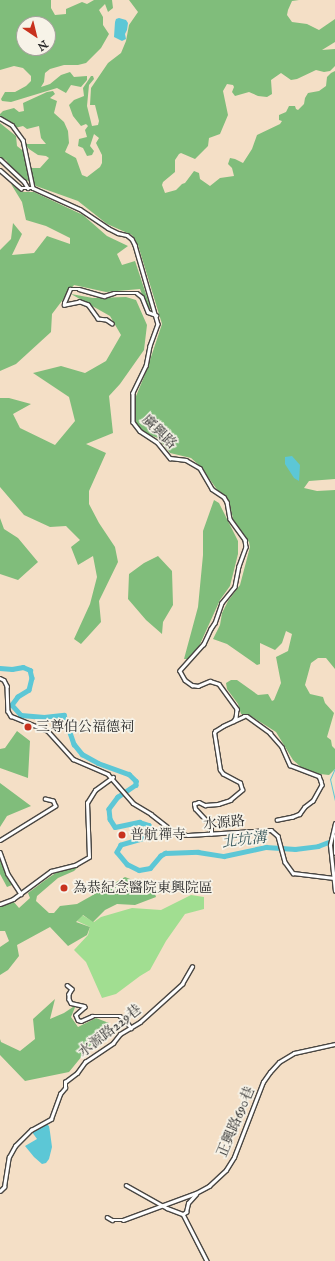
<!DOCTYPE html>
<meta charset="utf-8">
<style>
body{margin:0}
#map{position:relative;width:335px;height:1261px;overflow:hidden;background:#f4dfc6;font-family:"IM FELL English","Noto Serif TC",serif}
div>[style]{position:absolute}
.green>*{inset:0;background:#a1de91}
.forest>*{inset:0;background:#80bd7b}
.water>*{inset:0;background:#5cc7d6}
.stream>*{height:1px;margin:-0.5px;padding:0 0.5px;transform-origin:0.5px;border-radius:0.5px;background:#5cc7d6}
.river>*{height:4.5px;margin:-2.25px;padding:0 2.25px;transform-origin:2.25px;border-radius:2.25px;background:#5cc7d6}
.roads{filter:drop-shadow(1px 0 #494642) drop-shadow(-1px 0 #494642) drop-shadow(0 1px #494642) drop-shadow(0 -1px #494642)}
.minor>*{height:2.5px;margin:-1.25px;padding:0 1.25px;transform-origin:1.25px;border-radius:1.25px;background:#fff}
.major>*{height:3px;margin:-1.5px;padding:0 1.5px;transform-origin:1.5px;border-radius:1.5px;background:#fff}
.dots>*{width:11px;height:11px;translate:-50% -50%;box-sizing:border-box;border:2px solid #f7f3e8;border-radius:50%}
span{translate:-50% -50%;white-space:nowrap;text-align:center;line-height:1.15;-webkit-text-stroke:3.5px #f7f3e8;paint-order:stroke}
.street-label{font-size:14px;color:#2b2b2b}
.poi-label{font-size:14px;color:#2b2b2b}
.left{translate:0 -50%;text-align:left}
.water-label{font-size:15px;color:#3a5a5e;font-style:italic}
.north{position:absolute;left:16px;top:16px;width:40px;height:40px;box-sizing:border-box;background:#f7f3e8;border:1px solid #a5a39c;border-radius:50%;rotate:145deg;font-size:11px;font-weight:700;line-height:16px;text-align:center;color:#2b2b2b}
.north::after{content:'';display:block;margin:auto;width:14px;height:18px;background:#c8321e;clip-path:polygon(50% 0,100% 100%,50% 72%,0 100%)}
</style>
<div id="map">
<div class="green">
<i style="clip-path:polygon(191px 895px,204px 897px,204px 909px,185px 914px,166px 941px,150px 970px,140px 976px,116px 994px,102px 998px,86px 962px,74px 950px,88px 935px,90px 927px,77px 921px,82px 915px,94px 922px,101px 917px,132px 908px,161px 910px)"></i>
</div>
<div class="forest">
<i style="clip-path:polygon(evenodd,0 0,51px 0,51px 8px,55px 15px,66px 14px,66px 9px,82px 2px,87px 4px,94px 0,112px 0,113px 8px,108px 12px,105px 4px,99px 10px,103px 17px,103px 25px,109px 34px,101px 48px,86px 63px,78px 65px,64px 65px,50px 69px,45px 73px,44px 82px,41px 87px,50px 84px,61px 75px,70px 72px,74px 77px,87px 76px,87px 80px,81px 87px,71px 85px,66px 93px,57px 88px,11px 102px,2px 101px,1px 99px,5px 92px,15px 92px,26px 86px,31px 81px,31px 76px,23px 68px,14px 66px,0 70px,0 0,24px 24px,48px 24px,48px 48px,24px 48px,24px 24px)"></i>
<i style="clip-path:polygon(129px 0,299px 0,292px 1px,288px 10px,287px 15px,292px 22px,307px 24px,319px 30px,335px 19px,335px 42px,322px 50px,335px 49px,335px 66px,330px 71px,324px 72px,316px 70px,297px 79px,291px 80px,281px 73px,271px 80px,272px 94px,267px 97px,258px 96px,249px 92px,235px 96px,232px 92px,234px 87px,233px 85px,227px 84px,223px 91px,228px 115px,220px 134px,209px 138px,208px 146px,195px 159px,181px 153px,179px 154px,175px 160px,175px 172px,163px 182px,162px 185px,165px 193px,176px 190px,182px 184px,185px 183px,194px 171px,199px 173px,200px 179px,210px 186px,220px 178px,234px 176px,232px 168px,228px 164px,230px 158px,235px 159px,243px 163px,252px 149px,257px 135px,280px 124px,282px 121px,279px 120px,279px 115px,286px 112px,289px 106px,295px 106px,296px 109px,298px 110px,304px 104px,305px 98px,308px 93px,319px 91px,326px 86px,327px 77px,331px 73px,335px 71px,335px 479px,309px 481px,304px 488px,317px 491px,335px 490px,335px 669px,326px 658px,318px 658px,311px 663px,305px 685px,310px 694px,323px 697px,325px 703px,334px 713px,327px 737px,331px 740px,332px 746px,335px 749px,335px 769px,329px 775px,320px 774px,302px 768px,293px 760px,276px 732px,251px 716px,241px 714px,238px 704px,227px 689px,226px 683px,231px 680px,237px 680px,258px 695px,268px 694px,272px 701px,274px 700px,281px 683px,276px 657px,288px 651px,292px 634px,286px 631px,282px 643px,275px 650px,260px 643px,260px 664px,257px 665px,227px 644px,213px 639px,220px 625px,222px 613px,228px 601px,240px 585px,250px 547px,249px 542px,234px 523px,229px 501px,218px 491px,201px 467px,191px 458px,170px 453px,158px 438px,139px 431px,136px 425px,134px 401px,146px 372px,162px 324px,138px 245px,132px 235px,107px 224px,78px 201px,36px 186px,14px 172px,6px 160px,0 158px,0 123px,16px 136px,17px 146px,27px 154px,29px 168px,40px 168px,49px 158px,46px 156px,38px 155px,29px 149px,25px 144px,46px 144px,41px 138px,39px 126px,27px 129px,23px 126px,15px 128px,0 118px,0 114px,3px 111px,14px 108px,19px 112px,24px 111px,23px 103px,47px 92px,53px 91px,55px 94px,50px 98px,57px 101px,54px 113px,64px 122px,68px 131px,69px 143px,65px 152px,76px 158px,82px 175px,87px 177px,100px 167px,102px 163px,102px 155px,96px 143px,99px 138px,94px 134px,90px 146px,94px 151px,92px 155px,87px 156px,83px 148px,78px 146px,79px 139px,87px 137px,85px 130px,88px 126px,86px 124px,81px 126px,73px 116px,69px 105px,74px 100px,84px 96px,83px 88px,91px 76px,93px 76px,94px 79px,89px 85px,87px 106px,92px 126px,98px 125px,99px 121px,95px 105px,90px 105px,91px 88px,108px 63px,121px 53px,126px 41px,129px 25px,138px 12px)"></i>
<i style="clip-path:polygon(11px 184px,22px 192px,34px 192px,83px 215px,107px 236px,128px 246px,117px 254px,122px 265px,135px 261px,151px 309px,147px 308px,140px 289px,106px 292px,74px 285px,52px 314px,51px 332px,16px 364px,0 371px,0 250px,11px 239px,13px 223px,22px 234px,12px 255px,34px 253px,47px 236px,70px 244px,70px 238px,46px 226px,26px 220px,22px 202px)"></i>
<i style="clip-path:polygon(71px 294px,93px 298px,126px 297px,136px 300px,147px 325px,144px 350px,120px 384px,109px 396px,113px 433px,86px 444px,106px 453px,89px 491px,89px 504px,99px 523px,115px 547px,118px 562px,99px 601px,101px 622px,81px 644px,74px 639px,90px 604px,97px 577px,93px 556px,78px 565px,71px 547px,80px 540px,66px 526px,50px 527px,24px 515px,0 487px,0 398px,9px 398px,31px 404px,13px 414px,20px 428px,55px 445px,75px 421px,69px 397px,33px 373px,61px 366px,85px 373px,106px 361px,121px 335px,110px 316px)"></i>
<i style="clip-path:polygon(214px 500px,219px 503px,238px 541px,238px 554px,230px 586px,220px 600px,196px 653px,189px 659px,184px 659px,198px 607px,203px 555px,203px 531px)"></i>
<i style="clip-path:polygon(0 518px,4px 529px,18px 538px,38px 562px,18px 580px,0 574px)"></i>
<i style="clip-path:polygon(158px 556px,172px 571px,173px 605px,163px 622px,162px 634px,146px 620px,128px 599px,129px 574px,144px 563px)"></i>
<i style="clip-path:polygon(17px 731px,30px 741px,28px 778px,0 768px,0 749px,5px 748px)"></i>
<i style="clip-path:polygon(0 783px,31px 806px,7px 816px,0 827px)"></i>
<i style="clip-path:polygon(0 855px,12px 885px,7px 887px,0 874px)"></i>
<i style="clip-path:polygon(81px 864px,74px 871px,58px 878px,37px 896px,36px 901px,49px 913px,54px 913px,60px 906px,77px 904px,125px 877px,153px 888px,156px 897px,135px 905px,117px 904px,105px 910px,93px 922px,83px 915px,76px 922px,90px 927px,87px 935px,68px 946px,50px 927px,17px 945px,19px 956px,8px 970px,0 975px,0 947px,9px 941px,5px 931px,0 931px,0 905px,13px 901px,19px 908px,30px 898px,28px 893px,44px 881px,57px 872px)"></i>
<i style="clip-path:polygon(55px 999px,50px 1019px,64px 1013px,76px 1005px,71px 1017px,78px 1027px,96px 1018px,109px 1023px,69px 1072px,25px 1081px,0 1055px,0 1039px,1px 1042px,20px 1051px,35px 1039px,33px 1019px)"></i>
</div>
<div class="water">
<i style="clip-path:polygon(119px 18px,126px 20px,128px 23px,127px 30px,125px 34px,126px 39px,122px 41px,114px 37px,115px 22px,116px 19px)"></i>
<i style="clip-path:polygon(292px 456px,300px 465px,299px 481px,294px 478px,285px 464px,285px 457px)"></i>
<i style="clip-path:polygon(45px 1123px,49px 1126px,50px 1132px,52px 1147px,49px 1159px,46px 1163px,42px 1164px,34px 1157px,25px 1146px,37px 1139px,32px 1132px)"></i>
</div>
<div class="stream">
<i style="left:335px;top:768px;width:12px;rotate:114deg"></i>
<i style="left:330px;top:779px;width:22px;rotate:77deg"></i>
</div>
<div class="river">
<i style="left:0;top:668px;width:12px;rotate:5deg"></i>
<i style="left:12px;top:669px;width:11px;rotate:-10deg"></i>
<i style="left:23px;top:667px;width:8px;rotate:23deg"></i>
<i style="left:30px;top:670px;width:8px;rotate:76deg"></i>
<i style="left:32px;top:678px;width:12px;rotate:104deg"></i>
<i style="left:29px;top:690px;width:13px;rotate:148deg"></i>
<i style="left:18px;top:697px;width:10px;rotate:127deg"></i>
<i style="left:12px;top:705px;width:13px;rotate:48deg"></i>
<i style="left:21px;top:715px;width:23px;rotate:5deg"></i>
<i style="left:44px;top:717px;width:20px;rotate:-6deg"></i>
<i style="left:64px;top:715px;width:31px;rotate:71deg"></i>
<i style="left:74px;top:744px;width:13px;rotate:51deg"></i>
<i style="left:82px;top:754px;width:18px;rotate:29deg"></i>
<i style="left:98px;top:763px;width:33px;rotate:20deg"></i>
<i style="left:129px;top:774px;width:10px;rotate:45deg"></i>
<i style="left:136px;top:781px;width:4px;rotate:90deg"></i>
<i style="left:136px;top:785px;width:22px;rotate:146deg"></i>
<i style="left:118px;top:797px;width:15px;rotate:127deg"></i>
<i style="left:109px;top:809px;width:10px;rotate:84deg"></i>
<i style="left:110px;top:819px;width:9px;rotate:58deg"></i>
<i style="left:115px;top:827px;width:25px;rotate:-12deg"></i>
<i style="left:139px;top:822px;width:10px;rotate:17deg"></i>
<i style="left:149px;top:825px;width:5px;rotate:79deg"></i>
<i style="left:150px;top:830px;width:9px;rotate:122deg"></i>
<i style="left:145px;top:838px;width:25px;rotate:164deg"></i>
<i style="left:121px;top:845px;width:8px;rotate:120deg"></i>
<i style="left:117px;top:852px;width:16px;rotate:50deg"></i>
<i style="left:127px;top:864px;width:13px;rotate:27deg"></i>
<i style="left:139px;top:870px;width:11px;rotate:-10deg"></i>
<i style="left:150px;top:868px;width:16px;rotate:-50deg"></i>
<i style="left:160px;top:856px;width:6px;rotate:-31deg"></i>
<i style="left:165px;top:853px;width:33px;rotate:-2deg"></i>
<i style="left:198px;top:852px;width:26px;rotate:9deg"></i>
<i style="left:224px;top:856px;width:43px;rotate:-12.1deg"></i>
<i style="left:266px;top:847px;width:29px;rotate:4deg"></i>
<i style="left:295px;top:849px;width:23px;rotate:-7deg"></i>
<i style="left:318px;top:846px;width:17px;rotate:-21deg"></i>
</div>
<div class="roads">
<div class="minor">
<i style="left:0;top:118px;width:14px;rotate:30deg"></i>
<i style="left:12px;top:125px;width:19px;rotate:54deg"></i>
<i style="left:23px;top:140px;width:49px;rotate:78.2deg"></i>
<i style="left:0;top:159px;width:33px;rotate:43deg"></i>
<i style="left:24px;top:181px;width:8px;rotate:60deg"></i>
<i style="left:28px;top:188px;width:5px"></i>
<i style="left:33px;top:188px;width:51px;rotate:24.1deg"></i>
<i style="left:80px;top:209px;width:34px;rotate:34deg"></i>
<i style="left:108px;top:228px;width:11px;rotate:27deg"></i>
<i style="left:118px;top:233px;width:9px;rotate:13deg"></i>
<i style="left:127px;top:235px;width:6px;rotate:39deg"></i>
<i style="left:132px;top:239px;width:7px;rotate:63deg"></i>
<i style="left:135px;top:245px;width:82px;rotate:73.8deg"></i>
<i style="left:158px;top:324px;width:23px;rotate:110deg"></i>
<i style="left:150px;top:346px;width:20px;rotate:101deg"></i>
<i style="left:146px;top:366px;width:30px;rotate:116deg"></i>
<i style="left:133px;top:393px;width:29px;rotate:90deg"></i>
<i style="left:133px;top:422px;width:11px;rotate:52deg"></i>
<i style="left:140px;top:431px;width:20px;rotate:33deg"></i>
<i style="left:157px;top:442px;width:21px;rotate:51deg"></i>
<i style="left:170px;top:458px;width:16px;rotate:7deg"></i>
<i style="left:186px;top:460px;width:16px;rotate:30deg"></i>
<i style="left:200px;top:468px;width:24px;rotate:60deg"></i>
<i style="left:212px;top:489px;width:14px;rotate:34deg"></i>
<i style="left:224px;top:497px;width:6px;rotate:59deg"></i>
<i style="left:227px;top:502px;width:17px;rotate:80deg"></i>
<i style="left:230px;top:519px;width:26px;rotate:54deg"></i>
<i style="left:245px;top:540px;width:7px;rotate:82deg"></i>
<i style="left:246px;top:547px;width:20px;rotate:110deg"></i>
<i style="left:239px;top:566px;width:21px;rotate:101deg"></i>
<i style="left:235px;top:587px;width:21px;rotate:129deg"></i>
<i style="left:222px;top:603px;width:21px;rotate:109deg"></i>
<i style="left:215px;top:623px;width:7px;rotate:124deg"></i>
<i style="left:211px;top:629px;width:17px;rotate:115deg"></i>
<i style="left:204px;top:644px;width:36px;rotate:132deg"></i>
<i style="left:180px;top:671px;width:10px;rotate:61deg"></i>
<i style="left:185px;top:680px;width:9px;rotate:36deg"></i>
<i style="left:192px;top:685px;width:6px;rotate:9deg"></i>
<i style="left:198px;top:686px;width:13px;rotate:-23deg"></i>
<i style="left:210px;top:681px;width:9px;rotate:18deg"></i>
<i style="left:219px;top:684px;width:31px;rotate:54deg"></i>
<i style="left:237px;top:709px;width:9px;rotate:96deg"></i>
<i style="left:236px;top:718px;width:4px;rotate:124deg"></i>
<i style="left:0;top:170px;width:28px;rotate:41deg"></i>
<i style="left:21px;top:188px;width:7px"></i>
<i style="left:112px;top:324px;width:7px;rotate:-146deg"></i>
<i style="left:106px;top:320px;width:8px;rotate:-173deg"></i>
<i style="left:98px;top:319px;width:17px;rotate:-126deg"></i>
<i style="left:88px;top:305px;width:9px;rotate:-159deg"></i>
<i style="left:80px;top:302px;width:16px;rotate:169deg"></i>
<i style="left:64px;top:305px;width:2px;rotate:-90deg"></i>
<i style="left:64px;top:303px;width:15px;rotate:-67deg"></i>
<i style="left:70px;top:289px;width:9px"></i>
<i style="left:79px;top:289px;width:26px;rotate:16deg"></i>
<i style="left:104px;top:296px;width:10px;rotate:-17deg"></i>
<i style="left:114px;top:293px;width:23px"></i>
<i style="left:137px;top:293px;width:6px;rotate:39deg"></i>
<i style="left:142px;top:297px;width:16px;rotate:68deg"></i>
<i style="left:148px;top:312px;width:9px;rotate:21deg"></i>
<i style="left:0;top:678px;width:4px;rotate:27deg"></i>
<i style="left:4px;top:680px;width:7px;rotate:63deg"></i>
<i style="left:7px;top:686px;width:25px;rotate:88deg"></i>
<i style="left:8px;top:711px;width:6px;rotate:59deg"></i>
<i style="left:11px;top:716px;width:40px;rotate:22deg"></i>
<i style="left:48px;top:731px;width:38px;rotate:48deg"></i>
<i style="left:73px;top:759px;width:38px;rotate:23deg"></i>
<i style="left:108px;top:774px;width:38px;rotate:49deg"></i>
<i style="left:133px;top:803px;width:21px;rotate:31deg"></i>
<i style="left:151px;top:814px;width:31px;rotate:38deg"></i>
<i style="left:175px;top:833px;width:13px;rotate:9deg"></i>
<i style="left:188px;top:835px;width:83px;rotate:-3.4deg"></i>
<i style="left:271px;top:830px;width:9px;rotate:41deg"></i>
<i style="left:278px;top:836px;width:27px;rotate:75deg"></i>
<i style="left:285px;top:862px;width:14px;rotate:54deg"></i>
<i style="left:293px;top:873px;width:41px;rotate:7deg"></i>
<i style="left:211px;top:834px;width:8px;rotate:-90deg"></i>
<i style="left:211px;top:826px;width:23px;rotate:-133deg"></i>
<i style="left:195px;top:809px;width:5px;rotate:-101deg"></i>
<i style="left:194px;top:804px;width:5px;rotate:-22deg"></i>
<i style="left:199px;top:802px;width:7px;rotate:27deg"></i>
<i style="left:205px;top:805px;width:13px;rotate:-4deg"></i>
<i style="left:218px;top:804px;width:13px;rotate:-18deg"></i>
<i style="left:230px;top:800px;width:16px;rotate:-40deg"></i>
<i style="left:242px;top:790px;width:7px;rotate:-106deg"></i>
<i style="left:240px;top:783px;width:19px;rotate:-152deg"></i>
<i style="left:223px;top:774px;width:5px;rotate:-127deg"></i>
<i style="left:220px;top:770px;width:37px;rotate:-99deg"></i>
<i style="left:214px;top:733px;width:2px;rotate:-63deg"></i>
<i style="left:215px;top:731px;width:9px;rotate:-32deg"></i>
<i style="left:223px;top:726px;width:23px;rotate:-25deg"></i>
<i style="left:244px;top:716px;width:3px"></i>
<i style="left:247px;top:716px;width:29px;rotate:36deg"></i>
<i style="left:270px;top:733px;width:18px;rotate:49deg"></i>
<i style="left:282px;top:747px;width:20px;rotate:66deg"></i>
<i style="left:290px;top:765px;width:31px;rotate:21deg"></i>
<i style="left:319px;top:776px;width:5px;rotate:68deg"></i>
<i style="left:321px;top:781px;width:4px;rotate:76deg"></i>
<i style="left:322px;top:785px;width:18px;rotate:119deg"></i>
<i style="left:313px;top:801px;width:10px;rotate:143deg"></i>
<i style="left:305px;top:807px;width:9px;rotate:126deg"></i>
<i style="left:300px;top:814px;width:8px;rotate:157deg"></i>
<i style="left:293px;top:817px;width:16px;rotate:169deg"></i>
<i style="left:0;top:840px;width:65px;rotate:-31.7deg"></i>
<i style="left:55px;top:806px;width:5px;rotate:-112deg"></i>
<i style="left:53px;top:801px;width:8px;rotate:-166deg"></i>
<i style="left:0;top:852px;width:23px;rotate:70deg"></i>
<i style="left:8px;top:874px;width:24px;rotate:57deg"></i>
<i style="left:0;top:904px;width:14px;rotate:-21deg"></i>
<i style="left:13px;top:899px;width:47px;rotate:-36.4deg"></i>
<i style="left:51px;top:871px;width:25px;rotate:-14deg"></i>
<i style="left:75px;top:865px;width:16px;rotate:-30deg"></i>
<i style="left:89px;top:857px;width:54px;rotate:-92.1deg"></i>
<i style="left:87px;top:803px;width:15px;rotate:-58deg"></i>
<i style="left:95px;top:790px;width:22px;rotate:-36deg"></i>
<i style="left:67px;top:985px;width:6px;rotate:39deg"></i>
<i style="left:72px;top:989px;width:6px;rotate:121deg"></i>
<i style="left:69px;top:994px;width:5px;rotate:90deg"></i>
<i style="left:69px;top:999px;width:4px;rotate:63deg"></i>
<i style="left:71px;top:1003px;width:13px;rotate:13deg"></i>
<i style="left:84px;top:1006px;width:1px;rotate:45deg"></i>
<i style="left:85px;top:1007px;width:12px;rotate:138deg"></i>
<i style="left:76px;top:1015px;width:5px;rotate:68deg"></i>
<i style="left:78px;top:1020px;width:3px;rotate:18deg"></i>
<i style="left:81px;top:1021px;width:12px;rotate:-24deg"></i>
<i style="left:92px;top:1016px;width:28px"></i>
<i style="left:120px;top:1016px;width:6px;rotate:31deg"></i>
<i style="left:125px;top:1019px;width:11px;rotate:56deg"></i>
<i style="left:126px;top:1185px;width:47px;rotate:29.3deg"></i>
<i style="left:167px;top:1208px;width:17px;rotate:21deg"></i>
<i style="left:183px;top:1214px;width:4px;rotate:-34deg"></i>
<i style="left:186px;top:1212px;width:9px;rotate:-77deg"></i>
<i style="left:188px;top:1203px;width:12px;rotate:-48deg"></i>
<i style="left:0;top:1191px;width:6px;rotate:-45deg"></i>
<i style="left:4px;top:1187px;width:30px;rotate:-81deg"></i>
<i style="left:9px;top:1157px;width:13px;rotate:-61deg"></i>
<i style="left:15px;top:1146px;width:23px;rotate:-45deg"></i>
<i style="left:31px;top:1130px;width:23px;rotate:-29deg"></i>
<i style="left:51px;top:1119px;width:27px;rotate:-70deg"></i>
<i style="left:60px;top:1094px;width:8px;rotate:-50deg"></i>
<i style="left:65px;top:1088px;width:6px;rotate:-90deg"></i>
<i style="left:65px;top:1082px;width:15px;rotate:-37deg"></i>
<i style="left:77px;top:1073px;width:14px;rotate:-54deg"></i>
<i style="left:85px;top:1062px;width:34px;rotate:-34deg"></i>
<i style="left:113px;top:1043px;width:11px;rotate:-52deg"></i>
<i style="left:120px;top:1034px;width:23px;rotate:-31deg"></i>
<i style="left:140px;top:1022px;width:57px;rotate:-42.1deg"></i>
<i style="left:182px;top:984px;width:20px;rotate:-60deg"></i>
<i style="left:183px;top:1214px;width:53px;rotate:62.9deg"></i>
<i style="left:107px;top:1217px;width:6px;rotate:31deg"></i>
<i style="left:112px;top:1220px;width:11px"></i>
<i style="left:123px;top:1220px;width:78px;rotate:-20.3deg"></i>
<i style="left:196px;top:1193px;width:15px;rotate:-28deg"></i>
<i style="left:209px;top:1186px;width:23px;rotate:-43deg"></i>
<i style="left:226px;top:1170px;width:15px;rotate:-58deg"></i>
<i style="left:234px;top:1157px;width:80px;rotate:-68.9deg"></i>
<i style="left:263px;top:1082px;width:12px;rotate:-55deg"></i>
<i style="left:270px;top:1072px;width:13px;rotate:-48deg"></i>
<i style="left:279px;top:1062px;width:17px;rotate:-31deg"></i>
<i style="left:294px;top:1053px;width:42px;rotate:-12.4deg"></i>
</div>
<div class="major">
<i style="left:335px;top:823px;width:23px;rotate:103deg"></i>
<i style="left:330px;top:845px;width:46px;rotate:83.8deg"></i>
<i style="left:335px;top:835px;width:18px;rotate:90deg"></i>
</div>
</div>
<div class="dots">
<i style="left:28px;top:727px;background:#c8321e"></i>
<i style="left:122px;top:835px;background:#c8321e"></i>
<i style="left:64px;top:888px;background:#c8321e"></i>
</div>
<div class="street-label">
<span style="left:159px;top:432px;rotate:44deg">廣興路</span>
<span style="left:224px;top:823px;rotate:-5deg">水源路</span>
<span style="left:110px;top:1031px;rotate:-38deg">水源路229巷</span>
<span style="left:236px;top:1122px;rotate:-67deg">正興路690巷</span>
</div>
<div class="poi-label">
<span class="left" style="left:36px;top:727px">三尊伯公福德祠</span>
<span class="left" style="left:130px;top:835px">普航禪寺</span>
<span class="left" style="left:73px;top:888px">為恭紀念醫院東興院區</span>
</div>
<div class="water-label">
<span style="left:244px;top:840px;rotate:-7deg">北坑溝</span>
</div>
<div class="north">N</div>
</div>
